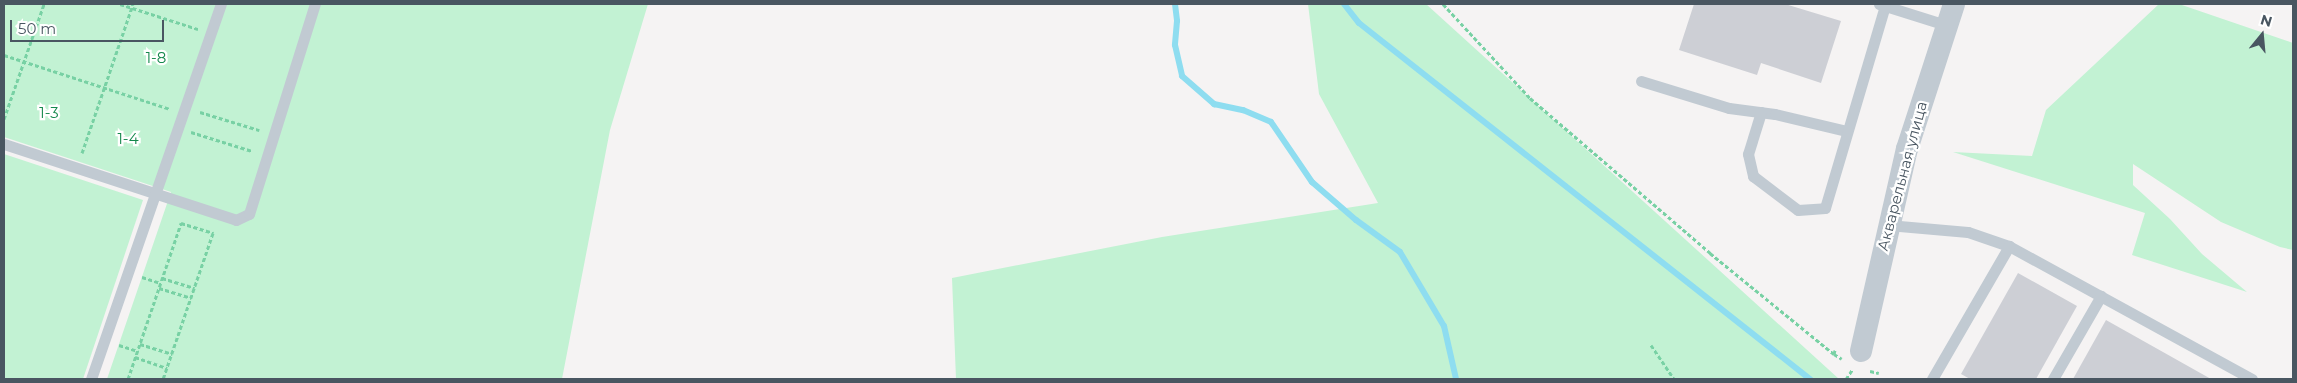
<!DOCTYPE html>
<meta charset="utf-8">
<style>
body{margin:0}
#map{position:relative;width:2297px;height:383px;overflow:hidden;background:#f5f3f3;font-family:Montserrat,sans-serif}
div>[style]{position:absolute}
.green>*{inset:0;background:#c2f2d3}
.stream>*{height:6px;margin:-3px;padding:0 3px;transform-origin:3px;border-radius:3px;background:#8eddf0}
.building>*{inset:0;background:#cdcfd5}
.path>*{height:3px;margin-top:-1.5px;transform-origin:0;background:repeating-linear-gradient(90deg,#78d1a4 0 4px,transparent 0 6.5px)}
.service>*{height:11px;margin:-5.5px;padding:0 5.5px;transform-origin:5.5px;border-radius:5.5px;background:#c1cad2}
.minor>*{height:22px;margin:-11px;padding:0 11px;transform-origin:11px;border-radius:11px;background:#c1cad2}
span{translate:-50% -50%;white-space:nowrap;text-align:center;line-height:1.15;-webkit-text-stroke:4.5px #fff;paint-order:stroke}
.park-label{font-size:15px;color:#15884c}
.street-label{font-size:15px;color:#495661}
.frame{position:absolute;inset:0;border:5px solid #495661;pointer-events:none}
.north{position:absolute;left:2237px;top:10px;width:50px;height:50px;-webkit-text-stroke:4px #fff;paint-order:stroke;rotate:17deg;font-size:14px;font-weight:700;line-height:20px;text-align:center;color:#495661}
.north::after{content:'';display:block;margin:auto;width:18px;height:22px;background:#495661;clip-path:polygon(50% 0,100% 100%,50% 72%,0 100%)}
.scale{position:absolute;left:10px;top:20px;width:154px;height:22px;box-sizing:border-box;border:2px solid #495661;border-top:0;padding-left:6px;font-size:15px;line-height:18px;white-space:nowrap;color:#495661;-webkit-text-stroke:4px #fff;paint-order:stroke}
</style>
<div id="map">
<div class="green">
<i style="clip-path:polygon(4px 4px,648px 4px,610px 130px,562px 379px,107px 379px,171px 192px,4px 137px)"></i>
<i style="clip-path:polygon(1308px 4px,1426px 4px,1839px 379px,956px 379px,952px 278px,1162px 237px,1378px 203px,1319px 94px)"></i>
<i style="clip-path:polygon(2159px 4px,2179px 4px,2293px 43px,2293px 250px,2280px 247px,2221px 222px,2133px 164px,2133px 185px,2170px 219px,2202px 254px,2247px 292px,2132px 255px,2145px 213px,1953px 152px,2032px 156px,2046px 110px)"></i>
<i style="clip-path:polygon(4px 154px,143px 200px,83px 379px,4px 379px)"></i>
</div>
<div class="stream">
<i style="left:1175px;top:4px;width:17px;rotate:83deg"></i>
<i style="left:1177px;top:21px;width:24px;rotate:95deg"></i>
<i style="left:1175px;top:45px;width:32px;rotate:77deg"></i>
<i style="left:1182px;top:76px;width:43px;rotate:41.2deg"></i>
<i style="left:1214px;top:104px;width:30px;rotate:12deg"></i>
<i style="left:1243px;top:110px;width:30px;rotate:23deg"></i>
<i style="left:1271px;top:122px;width:73px;rotate:55.7deg"></i>
<i style="left:1312px;top:182px;width:58px;rotate:40.8deg"></i>
<i style="left:1356px;top:220px;width:54px;rotate:36deg"></i>
<i style="left:1400px;top:252px;width:86px;rotate:59.3deg"></i>
<i style="left:1444px;top:326px;width:54px;rotate:77.2deg"></i>
<i style="left:1344px;top:4px;width:24px;rotate:52deg"></i>
<i style="left:1359px;top:23px;width:575px;rotate:38.29deg"></i>
</div>
<div class="building">
<i style="clip-path:polygon(1694px 4px,1785px 4px,1841px 21px,1821px 83px,1761px 63px,1757px 75px,1679px 50px)"></i>
<i style="clip-path:polygon(2018px 273px,2077px 306px,2036px 379px,1970px 379px,1961px 374px)"></i>
<i style="clip-path:polygon(2106px 320px,2211px 379px,2073px 379px)"></i>
</div>
<div class="path">
<i style="left:120px;top:4px;width:82px;rotate:17.8deg"></i>
<i style="left:1443px;top:4px;width:128px;rotate:47.2deg"></i>
<i style="left:1530px;top:98px;width:238px;rotate:40.7deg"></i>
<i style="left:1710px;top:253px;width:160px;rotate:39.2deg"></i>
<i style="left:4px;top:55px;width:175px;rotate:18deg"></i>
<i style="left:200px;top:112px;width:62px;rotate:17deg"></i>
<i style="left:4px;top:119px;width:122px;rotate:-70.8deg"></i>
<i style="left:191px;top:132px;width:64px;rotate:17.3deg"></i>
<i style="left:82px;top:153px;width:157px;rotate:-71.1deg"></i>
<i style="left:142px;top:277px;width:19px;rotate:18deg"></i>
<i style="left:162px;top:278px;width:34px;rotate:17deg"></i>
<i style="left:159px;top:288px;width:34px;rotate:17deg"></i>
<i style="left:140px;top:344px;width:34px;rotate:17deg"></i>
<i style="left:119px;top:345px;width:20px;rotate:18deg"></i>
<i style="left:1651px;top:345px;width:41px;rotate:55.9deg"></i>
<i style="left:1835px;top:350px;width:4px;rotate:104deg"></i>
<i style="left:1834px;top:354px;width:9px;rotate:32deg"></i>
<i style="left:135px;top:357px;width:34px;rotate:19deg"></i>
<i style="left:1870px;top:371px;width:9px;rotate:13deg"></i>
<i style="left:128px;top:379px;width:165px;rotate:-71.2deg"></i>
<i style="left:181px;top:223px;width:34px;rotate:17deg"></i>
<i style="left:213px;top:233px;width:154px;rotate:108.9deg"></i>
<i style="left:1846px;top:379px;width:11px;rotate:-56deg"></i>
</div>
<div class="service">
<i style="left:1879px;top:4px;width:70px;rotate:17.4deg"></i>
<i style="left:1641px;top:81px;width:92px;rotate:17.1deg"></i>
<i style="left:1729px;top:108px;width:46px;rotate:7.4deg"></i>
<i style="left:1775px;top:114px;width:74px;rotate:13.3deg"></i>
<i style="left:1761px;top:112px;width:44px;rotate:107.2deg"></i>
<i style="left:1748px;top:154px;width:23px;rotate:77deg"></i>
<i style="left:1753px;top:176px;width:56px;rotate:37.1deg"></i>
<i style="left:1798px;top:210px;width:27px;rotate:-4deg"></i>
<i style="left:1825px;top:208px;width:211px;rotate:-73.5deg"></i>
<i style="left:4px;top:144px;width:244px;rotate:18.1deg"></i>
<i style="left:236px;top:220px;width:14px;rotate:-25deg"></i>
<i style="left:249px;top:214px;width:220px;rotate:-72.6deg"></i>
<i style="left:1888px;top:225px;width:80px;rotate:5deg"></i>
<i style="left:1968px;top:232px;width:43px;rotate:18.9deg"></i>
<i style="left:2009px;top:246px;width:277px;rotate:28.7deg"></i>
<i style="left:91px;top:379px;width:397px;rotate:-70.9deg"></i>
<i style="left:1932px;top:379px;width:154px;rotate:-59.9deg"></i>
<i style="left:2053px;top:379px;width:96px;rotate:-60deg"></i>
</div>
<div class="minor">
<i style="left:1861px;top:351px;width:207px;rotate:-77.2deg"></i>
<i style="left:1907px;top:149px;width:152px;rotate:-72deg"></i>
</div>
<div class="park-label">
<span style="left:156px;top:58px">1-8</span>
<span style="left:49px;top:113px">1-3</span>
<span style="left:128px;top:139px">1-4</span>
</div>
<div class="street-label">
<span style="left:1902px;top:176px;rotate:-75deg">Акварельная улица</span>
</div>
<div class="frame"></div>
<div class="north">N</div>
<div class="scale">50 m</div>
</div>
